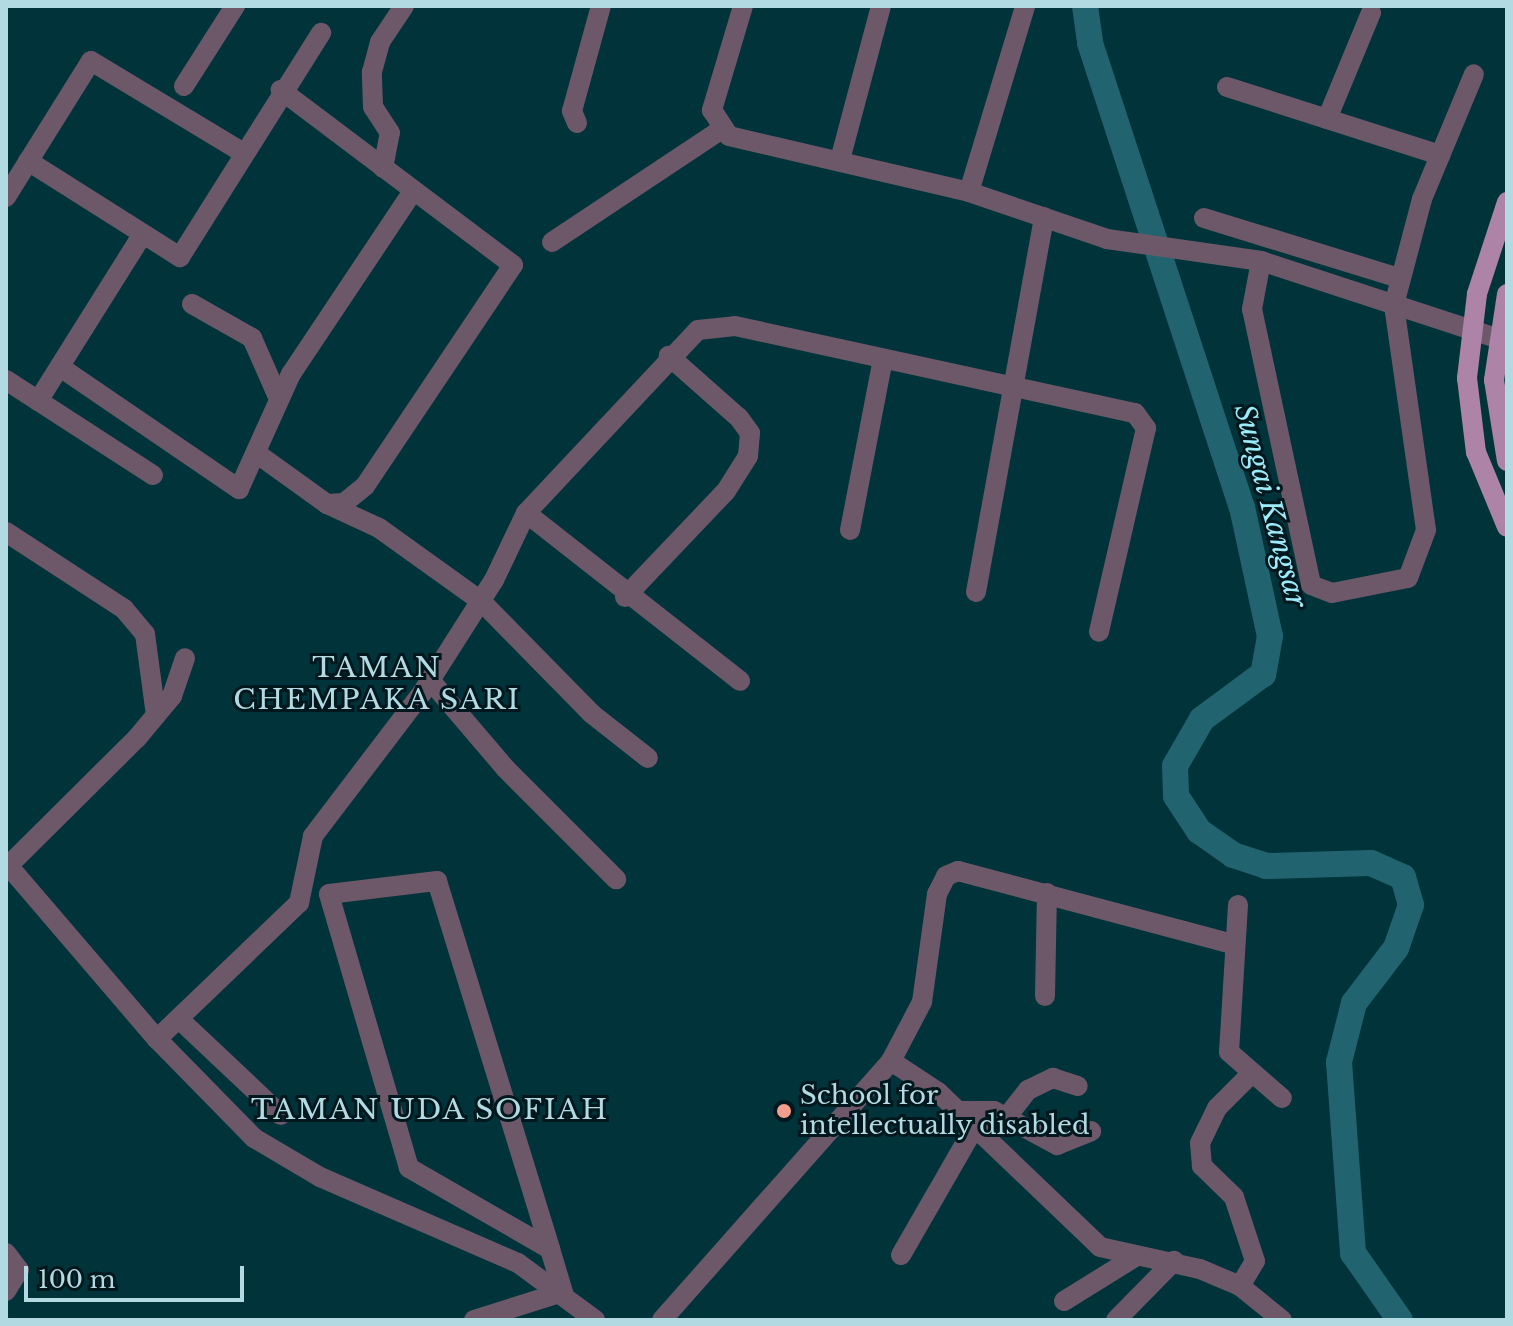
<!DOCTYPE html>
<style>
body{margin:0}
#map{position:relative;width:1513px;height:1326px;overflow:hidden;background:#00333a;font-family:"Libre Baskerville",serif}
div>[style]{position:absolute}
.river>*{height:26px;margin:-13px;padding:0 13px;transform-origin:13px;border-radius:13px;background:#21646f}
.minor>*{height:20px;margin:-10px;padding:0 10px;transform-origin:10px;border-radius:10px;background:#6d586a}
.major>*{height:20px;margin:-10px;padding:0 10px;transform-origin:10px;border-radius:10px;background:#ad83a8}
.dots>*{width:22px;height:22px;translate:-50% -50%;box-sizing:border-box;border:4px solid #00181d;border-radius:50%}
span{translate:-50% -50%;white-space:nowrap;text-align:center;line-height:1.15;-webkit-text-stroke:6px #00181d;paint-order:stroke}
.poi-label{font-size:26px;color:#b2dae2}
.left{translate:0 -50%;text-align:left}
.water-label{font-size:28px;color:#9debfa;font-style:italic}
.neighbourhood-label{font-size:28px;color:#b2dae2;letter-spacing:2px}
.frame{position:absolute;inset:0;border:8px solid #b2dae2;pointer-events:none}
.scale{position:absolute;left:24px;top:1266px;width:220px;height:36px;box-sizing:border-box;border:4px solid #b2dae2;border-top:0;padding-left:10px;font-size:24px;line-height:28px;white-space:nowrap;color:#b2dae2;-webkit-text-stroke:6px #00181d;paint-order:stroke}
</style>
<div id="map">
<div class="river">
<i style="left:1085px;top:6px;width:37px;rotate:82deg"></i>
<i style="left:1090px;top:43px;width:488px;rotate:71.9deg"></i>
<i style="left:1242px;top:507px;width:132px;rotate:77.8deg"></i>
<i style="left:1270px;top:636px;width:39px;rotate:100deg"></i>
<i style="left:1263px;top:674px;width:76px;rotate:143.6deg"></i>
<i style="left:1202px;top:719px;width:54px;rotate:119.9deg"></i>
<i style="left:1175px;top:766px;width:30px;rotate:88deg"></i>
<i style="left:1176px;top:796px;width:42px;rotate:56.7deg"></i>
<i style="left:1199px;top:831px;width:42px;rotate:35.2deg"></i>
<i style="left:1233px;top:855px;width:35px;rotate:18deg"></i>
<i style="left:1266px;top:866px;width:105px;rotate:-1.6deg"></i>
<i style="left:1371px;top:863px;width:35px;rotate:24deg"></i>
<i style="left:1403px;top:877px;width:29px;rotate:74deg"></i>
<i style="left:1411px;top:905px;width:46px;rotate:109.2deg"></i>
<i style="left:1396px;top:948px;width:69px;rotate:127.4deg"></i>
<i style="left:1354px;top:1003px;width:61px;rotate:104.3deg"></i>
<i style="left:1339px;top:1062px;width:192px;rotate:85.8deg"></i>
<i style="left:1353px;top:1253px;width:82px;rotate:55deg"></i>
</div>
<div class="minor">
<i style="left:743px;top:6px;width:109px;rotate:106.6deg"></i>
<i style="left:712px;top:110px;width:31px;rotate:57deg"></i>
<i style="left:729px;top:136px;width:246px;rotate:13.1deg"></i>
<i style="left:969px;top:192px;width:146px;rotate:18.8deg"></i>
<i style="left:1107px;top:239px;width:156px;rotate:8.1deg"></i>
<i style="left:1261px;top:261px;width:250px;rotate:18.1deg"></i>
<i style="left:184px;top:86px;width:95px;rotate:-57.5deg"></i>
<i style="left:1227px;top:87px;width:224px;rotate:17.7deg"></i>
<i style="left:1327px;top:119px;width:115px;rotate:-67.5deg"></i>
<i style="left:577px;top:123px;width:13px;rotate:-113deg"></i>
<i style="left:572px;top:111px;width:109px;rotate:-74.6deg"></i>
<i style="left:840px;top:160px;width:159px;rotate:-75.1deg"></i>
<i style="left:28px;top:161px;width:180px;rotate:32.3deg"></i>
<i style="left:180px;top:257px;width:265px;rotate:-57.8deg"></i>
<i style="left:383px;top:168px;width:36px;rotate:-79deg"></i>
<i style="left:390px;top:133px;width:31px;rotate:-123deg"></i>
<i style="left:373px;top:107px;width:35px;rotate:-92deg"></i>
<i style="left:372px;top:72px;width:31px;rotate:-75deg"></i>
<i style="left:380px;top:42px;width:43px;rotate:-56.3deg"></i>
<i style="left:969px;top:192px;width:194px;rotate:-73.2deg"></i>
<i style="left:6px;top:197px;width:160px;rotate:-58deg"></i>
<i style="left:91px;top:61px;width:176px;rotate:31.1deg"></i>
<i style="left:1204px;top:218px;width:204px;rotate:17.1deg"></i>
<i style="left:552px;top:242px;width:201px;rotate:-33.6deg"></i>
<i style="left:1261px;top:261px;width:49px;rotate:100.6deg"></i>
<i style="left:1252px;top:309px;width:282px;rotate:77.9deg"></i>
<i style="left:1311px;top:585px;width:22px;rotate:21deg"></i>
<i style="left:1332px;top:593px;width:77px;rotate:-11.2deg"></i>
<i style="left:1408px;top:578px;width:51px;rotate:-69.4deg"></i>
<i style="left:1426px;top:530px;width:227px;rotate:-98.1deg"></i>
<i style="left:1394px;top:305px;width:110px;rotate:-75.2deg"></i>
<i style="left:1422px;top:199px;width:135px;rotate:-67.4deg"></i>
<i style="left:192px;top:304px;width:69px;rotate:29.5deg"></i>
<i style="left:252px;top:338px;width:64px;rotate:66.2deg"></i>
<i style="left:60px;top:367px;width:217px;rotate:34.3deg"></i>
<i style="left:239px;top:489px;width:126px;rotate:-65.7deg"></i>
<i style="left:291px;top:374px;width:220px;rotate:-56.3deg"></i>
<i style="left:6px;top:380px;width:175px;rotate:32.9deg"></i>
<i style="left:38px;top:401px;width:194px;rotate:-57.9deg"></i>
<i style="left:259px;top:455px;width:84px;rotate:35.8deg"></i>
<i style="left:327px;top:504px;width:17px;rotate:-3deg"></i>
<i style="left:344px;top:503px;width:27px;rotate:-39deg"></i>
<i style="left:365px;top:486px;width:266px;rotate:-56.2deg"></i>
<i style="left:513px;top:265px;width:291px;rotate:-143deg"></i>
<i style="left:327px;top:504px;width:57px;rotate:24.8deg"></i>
<i style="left:379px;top:528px;width:125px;rotate:35.6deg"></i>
<i style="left:481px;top:601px;width:158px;rotate:45.5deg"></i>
<i style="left:592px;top:714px;width:71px;rotate:38.2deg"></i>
<i style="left:526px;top:513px;width:272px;rotate:38.1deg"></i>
<i style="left:850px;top:530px;width:174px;rotate:-79.1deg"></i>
<i style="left:6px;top:532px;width:141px;rotate:33.1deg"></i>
<i style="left:124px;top:609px;width:33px;rotate:50deg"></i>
<i style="left:145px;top:634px;width:82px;rotate:82.3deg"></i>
<i style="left:976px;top:592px;width:381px;rotate:-79.7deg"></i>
<i style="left:625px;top:597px;width:146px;rotate:-46.4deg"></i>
<i style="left:726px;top:491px;width:41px;rotate:-57.8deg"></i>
<i style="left:748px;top:456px;width:23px;rotate:-85deg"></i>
<i style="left:750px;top:433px;width:19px;rotate:-126deg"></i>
<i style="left:739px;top:418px;width:94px;rotate:-138.5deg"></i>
<i style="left:430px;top:680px;width:117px;rotate:49.5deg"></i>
<i style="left:506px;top:769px;width:156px;rotate:45deg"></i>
<i style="left:6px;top:863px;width:232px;rotate:49.4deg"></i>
<i style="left:157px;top:1039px;width:139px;rotate:45.6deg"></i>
<i style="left:254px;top:1138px;width:77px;rotate:30.6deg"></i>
<i style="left:320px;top:1177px;width:216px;rotate:23.5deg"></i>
<i style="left:518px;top:1263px;width:96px;rotate:36.5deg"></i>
<i style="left:8px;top:866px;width:182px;rotate:-44.8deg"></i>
<i style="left:137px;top:738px;width:55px;rotate:-50.2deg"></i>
<i style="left:172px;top:696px;width:40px;rotate:-71.1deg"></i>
<i style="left:1238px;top:905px;width:147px;rotate:93.5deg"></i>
<i style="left:1229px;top:1052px;width:70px;rotate:41deg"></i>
<i style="left:1045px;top:996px;width:103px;rotate:-88.9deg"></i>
<i style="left:179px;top:1019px;width:140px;rotate:43.3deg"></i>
<i style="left:157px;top:1039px;width:197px;rotate:-43.8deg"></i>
<i style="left:299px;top:903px;width:68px;rotate:-78.2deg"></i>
<i style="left:313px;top:836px;width:180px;rotate:-52.7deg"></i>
<i style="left:422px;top:693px;width:134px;rotate:-57.5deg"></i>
<i style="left:494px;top:580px;width:74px;rotate:-64.5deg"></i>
<i style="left:526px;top:513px;width:251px;rotate:-46.8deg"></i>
<i style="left:698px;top:330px;width:37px;rotate:-6deg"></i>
<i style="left:735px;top:326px;width:409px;rotate:12.3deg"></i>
<i style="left:1135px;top:413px;width:19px;rotate:54deg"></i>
<i style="left:1146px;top:428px;width:209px;rotate:103deg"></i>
<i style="left:891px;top:1061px;width:56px;rotate:33.4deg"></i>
<i style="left:938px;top:1092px;width:224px;rotate:43.7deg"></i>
<i style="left:1100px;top:1247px;width:102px;rotate:12.4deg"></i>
<i style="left:1200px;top:1269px;width:43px;rotate:23deg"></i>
<i style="left:1240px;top:1286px;width:54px;rotate:39deg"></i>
<i style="left:955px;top:1111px;width:39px"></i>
<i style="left:994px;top:1111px;width:72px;rotate:28.4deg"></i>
<i style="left:1057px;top:1145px;width:37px;rotate:-22deg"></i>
<i style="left:1006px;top:1118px;width:36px;rotate:-52deg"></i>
<i style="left:1028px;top:1090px;width:28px;rotate:-26deg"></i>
<i style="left:1053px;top:1078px;width:26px;rotate:18deg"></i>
<i style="left:550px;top:1249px;width:163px;rotate:-150.1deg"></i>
<i style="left:409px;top:1168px;width:285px;rotate:-106.3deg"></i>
<i style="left:329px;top:894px;width:109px;rotate:-6.9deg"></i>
<i style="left:437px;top:881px;width:385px;rotate:72.9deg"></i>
<i style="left:550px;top:1249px;width:45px;rotate:73.2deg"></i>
<i style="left:6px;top:1253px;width:21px;rotate:53deg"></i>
<i style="left:19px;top:1270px;width:25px;rotate:122deg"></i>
<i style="left:901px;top:1255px;width:144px;rotate:-60.1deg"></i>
<i style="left:1240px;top:1286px;width:29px;rotate:-59deg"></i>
<i style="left:1255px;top:1261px;width:67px;rotate:-108.2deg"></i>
<i style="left:1234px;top:1197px;width:45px;rotate:-135.9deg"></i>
<i style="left:1202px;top:1166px;width:23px;rotate:-95deg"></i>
<i style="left:1200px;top:1143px;width:39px;rotate:-64deg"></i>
<i style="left:1217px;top:1108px;width:49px;rotate:-45deg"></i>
<i style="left:1064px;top:1301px;width:84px;rotate:-31.8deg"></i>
<i style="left:474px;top:1320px;width:93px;rotate:-17.5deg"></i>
<i style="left:662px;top:1320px;width:346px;rotate:-48.5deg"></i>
<i style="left:891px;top:1061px;width:67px;rotate:-62.3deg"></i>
<i style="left:922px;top:1002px;width:109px;rotate:-82.1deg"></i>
<i style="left:937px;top:894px;width:20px;rotate:-63deg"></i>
<i style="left:946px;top:876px;width:13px;rotate:-23deg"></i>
<i style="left:958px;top:871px;width:285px;rotate:14.9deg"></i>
<i style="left:1116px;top:1320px;width:83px;rotate:-45.5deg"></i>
</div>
<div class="major">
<i style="left:1507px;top:202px;width:97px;rotate:108.1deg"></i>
<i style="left:1477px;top:294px;width:85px;rotate:96.8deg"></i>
<i style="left:1467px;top:378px;width:75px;rotate:83.1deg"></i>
<i style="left:1476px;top:452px;width:81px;rotate:67.5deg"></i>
<i style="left:1507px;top:294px;width:87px;rotate:98.6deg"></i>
<i style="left:1494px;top:380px;width:82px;rotate:80.9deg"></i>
</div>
<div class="dots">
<i style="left:784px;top:1111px;background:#f59d8d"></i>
</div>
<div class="poi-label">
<span class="left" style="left:800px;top:1111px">School for<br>intellectually disabled</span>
</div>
<div class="water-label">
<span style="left:1270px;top:506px;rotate:75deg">Sungai Kangsar</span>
</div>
<div class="neighbourhood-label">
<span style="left:377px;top:684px">TAMAN<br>CHEMPAKA SARI</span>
<span style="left:430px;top:1110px">TAMAN UDA SOFIAH</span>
</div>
<div class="frame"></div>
<div class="scale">100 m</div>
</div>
